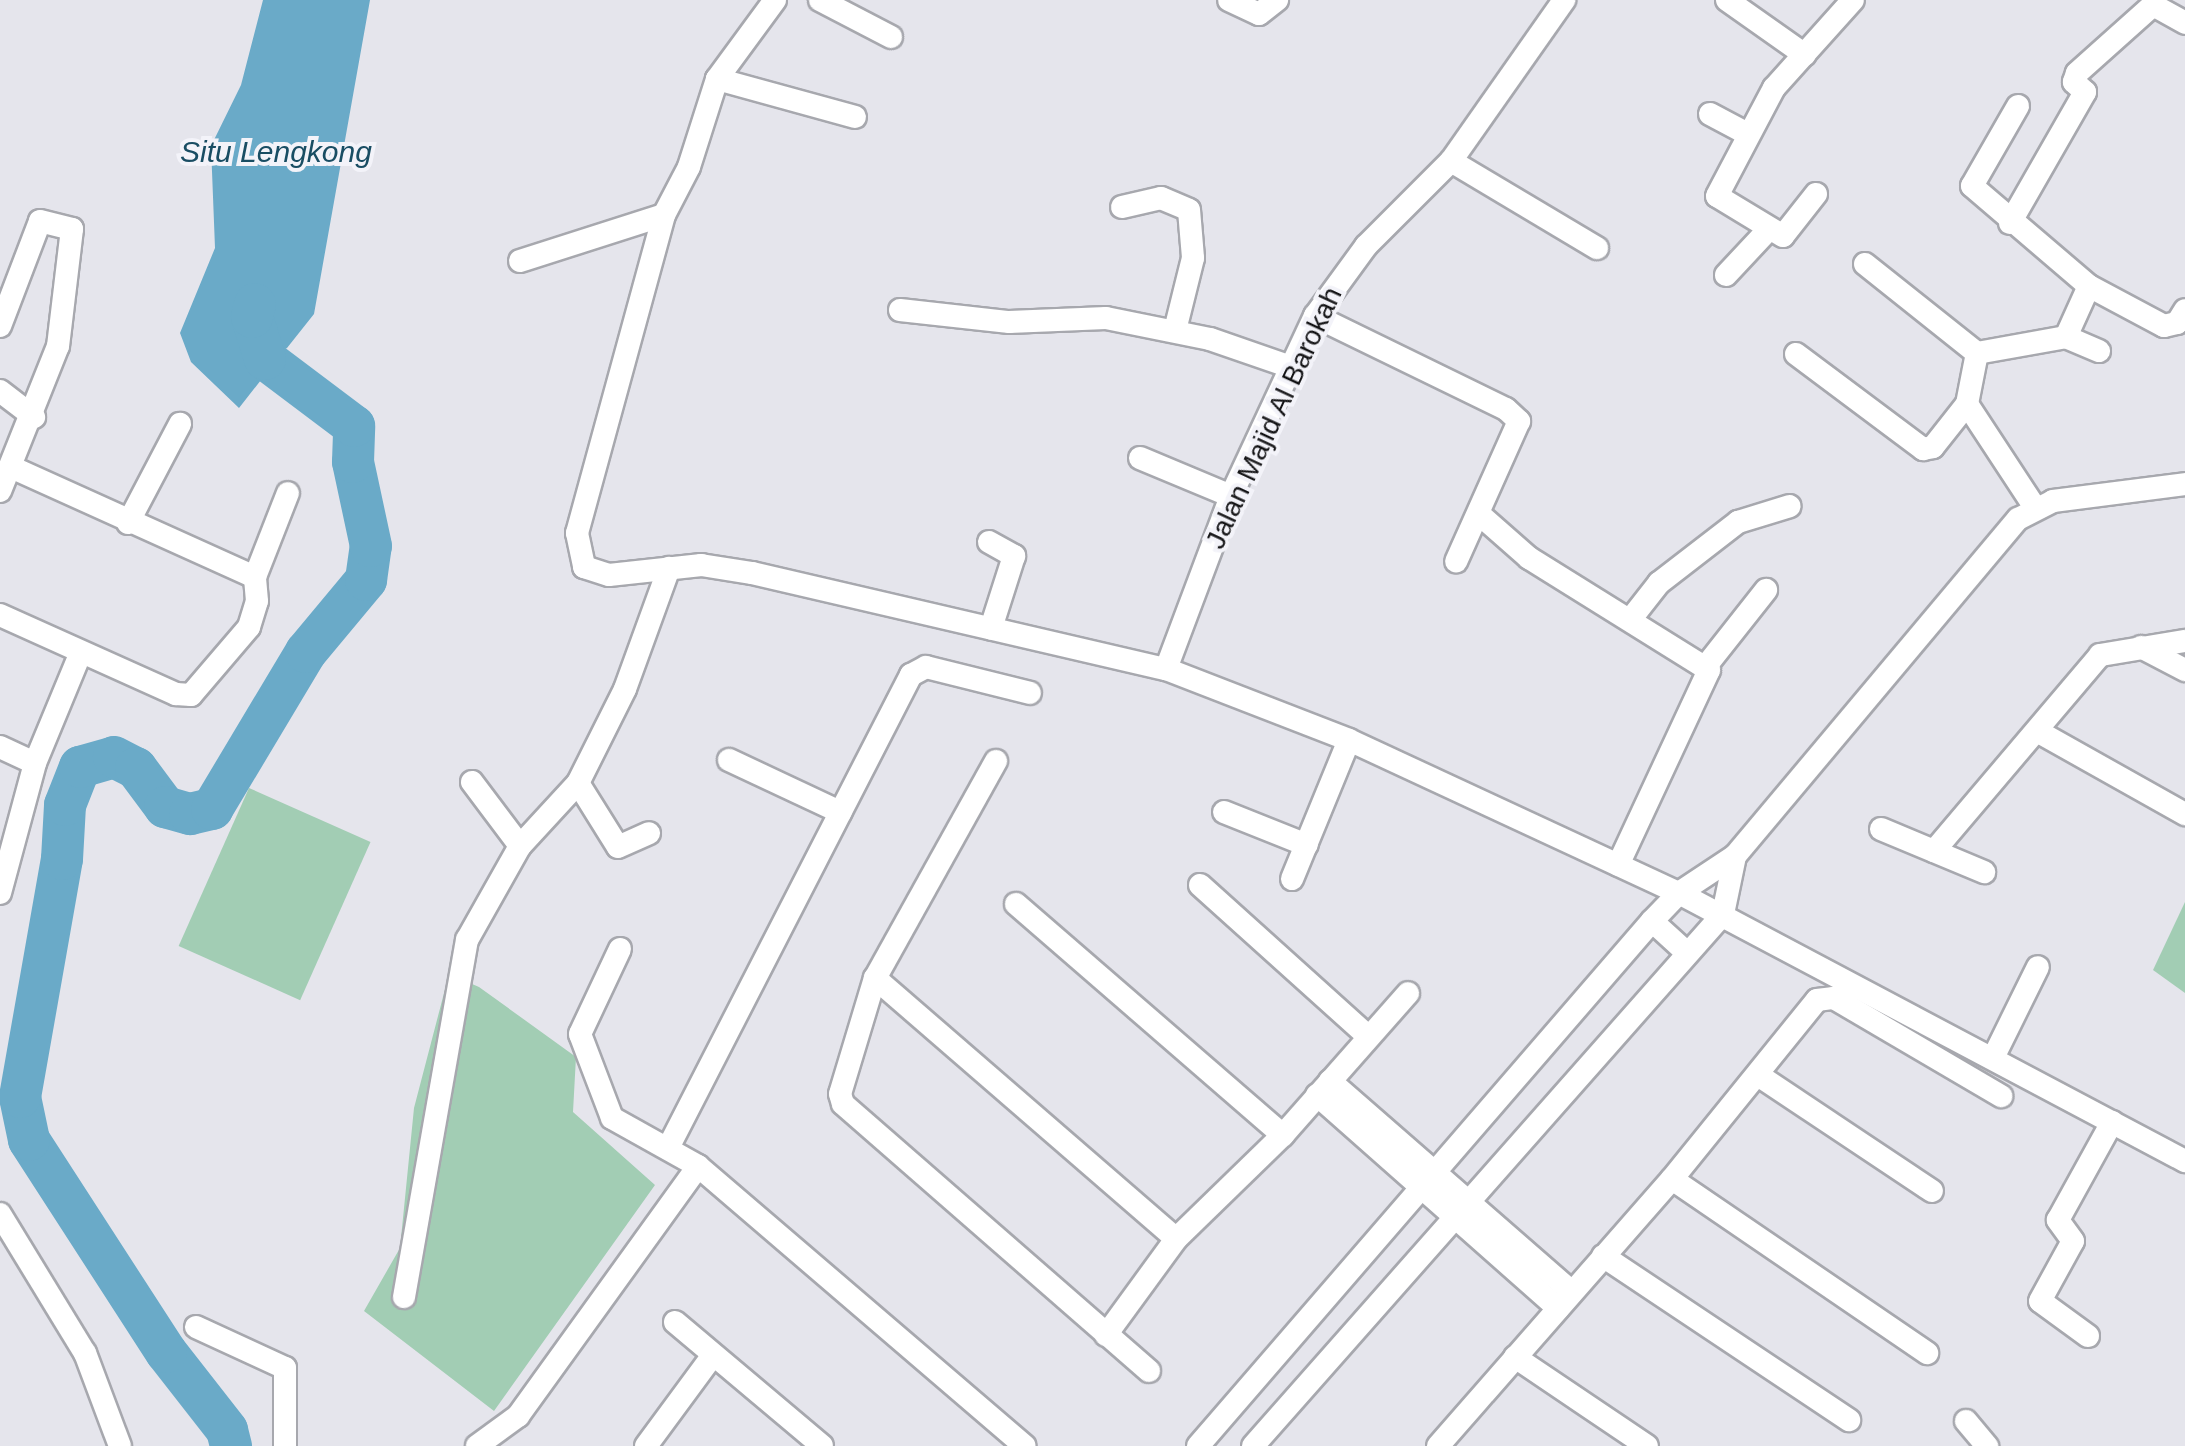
<!DOCTYPE html>
<style>
body{margin:0}
#map{position:relative;width:2185px;height:1446px;overflow:hidden;background:#e5e5ec;font-family:Arial,sans-serif}
div>[style]{position:absolute}
.green>*{inset:0;background:#a2cdb4;transform-origin:0 0}
.water>*{inset:0;background:#6aaac8}
.river>*{height:42px;margin:-21px;padding:0 21px;transform-origin:21px;border-radius:21px;background:#6aaac8}
.roads{filter:drop-shadow(2px 0 #a7a8ae) drop-shadow(-2px 0 #a7a8ae) drop-shadow(0 2px #a7a8ae) drop-shadow(0 -2px #a7a8ae)}
.street>*{height:22px;margin:-11px;padding:0 11px;transform-origin:11px;border-radius:11px;background:#fff}
span{translate:-50% -50%;white-space:nowrap;text-align:center;line-height:1.15;-webkit-text-stroke:8px #f3f3f9;paint-order:stroke}
.street-label{font-size:28px;color:#141416}
.water-label{font-size:30px;color:#194d63;font-style:italic}
</style>
<div id="map">
<div class="green">
<i style="left:249px;top:788px;width:133px;height:173px;rotate:24deg"></i>
<i style="clip-path:polygon(2185px 902px,2185px 993px,2153px 970px)"></i>
<i style="clip-path:polygon(449px 974px,479px 987px,576px 1057px,573px 1112px,655px 1185px,494px 1411px,364px 1311px,400px 1248px,414px 1108px)"></i>
</div>
<div class="water">
<i style="clip-path:polygon(263px 0,370px 0,314px 314px,287px 348px,265px 359px,261px 380px,239px 408px,191px 362px,180px 333px,215px 248px,211px 146px,241px 85px)"></i>
</div>
<div class="river">
<i style="left:231px;top:1446px;width:16px;rotate:-104deg"></i>
<i style="left:227px;top:1430px;width:99px;rotate:-128deg"></i>
<i style="left:166px;top:1352px;width:252px;rotate:-122.9deg"></i>
<i style="left:29px;top:1140px;width:44px;rotate:-101.8deg"></i>
<i style="left:20px;top:1097px;width:242px;rotate:-80deg"></i>
<i style="left:62px;top:859px;width:54px;rotate:-86.8deg"></i>
<i style="left:65px;top:805px;width:41px;rotate:-68.5deg"></i>
<i style="left:80px;top:767px;width:35px;rotate:-16deg"></i>
<i style="left:114px;top:757px;width:25px;rotate:27deg"></i>
<i style="left:136px;top:768px;width:49px;rotate:53.4deg"></i>
<i style="left:165px;top:807px;width:26px;rotate:16deg"></i>
<i style="left:190px;top:814px;width:23px;rotate:-13deg"></i>
<i style="left:212px;top:809px;width:183px;rotate:-59.1deg"></i>
<i style="left:306px;top:652px;width:94px;rotate:-50.2deg"></i>
<i style="left:366px;top:580px;width:34px;rotate:-82deg"></i>
<i style="left:371px;top:546px;width:86px;rotate:-102.1deg"></i>
<i style="left:353px;top:462px;width:36px;rotate:-88deg"></i>
<i style="left:354px;top:426px;width:111px;rotate:-143deg"></i>
<i style="left:265px;top:359px;width:44px;rotate:-107.2deg"></i>
<i style="left:252px;top:317px;width:13px;rotate:-77deg"></i>
</div>
<div class="roads">
<div class="street">
<i style="left:775px;top:0;width:98px;rotate:126.3deg"></i>
<i style="left:717px;top:79px;width:92px;rotate:107.7deg"></i>
<i style="left:689px;top:167px;width:54px;rotate:117.5deg"></i>
<i style="left:664px;top:215px;width:330px;rotate:105.3deg"></i>
<i style="left:577px;top:533px;width:35px;rotate:78deg"></i>
<i style="left:584px;top:567px;width:26px;rotate:18deg"></i>
<i style="left:609px;top:575px;width:93px;rotate:-6.2deg"></i>
<i style="left:701px;top:565px;width:52px;rotate:8.9deg"></i>
<i style="left:752px;top:573px;width:425px;rotate:13.1deg"></i>
<i style="left:1166px;top:669px;width:196px;rotate:21.2deg"></i>
<i style="left:1349px;top:740px;width:364px;rotate:24.9deg"></i>
<i style="left:1679px;top:893px;width:573px;rotate:27.91deg"></i>
<i style="left:820px;top:0;width:80px;rotate:27.5deg"></i>
<i style="left:1229px;top:0;width:33px;rotate:25deg"></i>
<i style="left:1259px;top:14px;width:23px;rotate:-38deg"></i>
<i style="left:1727px;top:0;width:95px;rotate:35.2deg"></i>
<i style="left:717px;top:79px;width:143px;rotate:15.4deg"></i>
<i style="left:2018px;top:106px;width:92px;rotate:119.9deg"></i>
<i style="left:1972px;top:186px;width:154px;rotate:40.5deg"></i>
<i style="left:2089px;top:286px;width:56px;rotate:114.3deg"></i>
<i style="left:1710px;top:114px;width:40px;rotate:28deg"></i>
<i style="left:1451px;top:161px;width:170px;rotate:30.8deg"></i>
<i style="left:1816px;top:194px;width:53px;rotate:128.2deg"></i>
<i style="left:1783px;top:236px;width:77px;rotate:-148.8deg"></i>
<i style="left:1717px;top:196px;width:122px;rotate:-62.2deg"></i>
<i style="left:1774px;top:88px;width:118px;rotate:-48.1deg"></i>
<i style="left:1122px;top:207px;width:40px;rotate:-13deg"></i>
<i style="left:1161px;top:198px;width:30px;rotate:23deg"></i>
<i style="left:1189px;top:210px;width:48px;rotate:85.2deg"></i>
<i style="left:1193px;top:258px;width:74px;rotate:104deg"></i>
<i style="left:2010px;top:223px;width:151px;rotate:-60.2deg"></i>
<i style="left:2085px;top:92px;width:15px;rotate:-138deg"></i>
<i style="left:2074px;top:82px;width:9px;rotate:-72deg"></i>
<i style="left:2077px;top:73px;width:102px;rotate:-41.8deg"></i>
<i style="left:2153px;top:5px;width:37px;rotate:29deg"></i>
<i style="left:520px;top:261px;width:151px;rotate:-17.7deg"></i>
<i style="left:1865px;top:264px;width:143px;rotate:38.5deg"></i>
<i style="left:1977px;top:353px;width:90px;rotate:-10.2deg"></i>
<i style="left:2066px;top:337px;width:36px;rotate:23deg"></i>
<i style="left:1726px;top:275px;width:62px;rotate:-47deg"></i>
<i style="left:2089px;top:286px;width:85px;rotate:28.1deg"></i>
<i style="left:2164px;top:326px;width:13px;rotate:-13deg"></i>
<i style="left:2177px;top:323px;width:15px;rotate:-58deg"></i>
<i style="left:900px;top:310px;width:110px;rotate:6.3deg"></i>
<i style="left:1009px;top:322px;width:97px;rotate:-2.4deg"></i>
<i style="left:1106px;top:318px;width:106px;rotate:11.4deg"></i>
<i style="left:1210px;top:339px;width:86px;rotate:19.1deg"></i>
<i style="left:1315px;top:316px;width:212px;rotate:26deg"></i>
<i style="left:1506px;top:409px;width:18px;rotate:43deg"></i>
<i style="left:1519px;top:421px;width:154px;rotate:114.1deg"></i>
<i style="left:0;top:326px;width:112px;rotate:-69.1deg"></i>
<i style="left:40px;top:221px;width:33px;rotate:14deg"></i>
<i style="left:72px;top:229px;width:118px;rotate:96.8deg"></i>
<i style="left:58px;top:346px;width:156px;rotate:111.8deg"></i>
<i style="left:1796px;top:354px;width:159px;rotate:36.8deg"></i>
<i style="left:1923px;top:449px;width:10px;rotate:-11deg"></i>
<i style="left:1933px;top:447px;width:55px;rotate:-51.7deg"></i>
<i style="left:1967px;top:404px;width:52px;rotate:-78.9deg"></i>
<i style="left:0;top:391px;width:43px;rotate:37.4deg"></i>
<i style="left:1967px;top:404px;width:122px;rotate:56.7deg"></i>
<i style="left:1140px;top:458px;width:99px;rotate:22.7deg"></i>
<i style="left:11px;top:467px;width:268px;rotate:24.3deg"></i>
<i style="left:1479px;top:514px;width:67px;rotate:41.3deg"></i>
<i style="left:1529px;top:558px;width:212px;rotate:31.9deg"></i>
<i style="left:1709px;top:670px;width:215px;rotate:115deg"></i>
<i style="left:128px;top:523px;width:112px;rotate:-62.3deg"></i>
<i style="left:989px;top:542px;width:29px;rotate:29deg"></i>
<i style="left:1014px;top:556px;width:76px;rotate:107.7deg"></i>
<i style="left:0;top:615px;width:193px;rotate:24.2deg"></i>
<i style="left:176px;top:694px;width:15px;rotate:4deg"></i>
<i style="left:191px;top:695px;width:89px;rotate:-49.5deg"></i>
<i style="left:249px;top:627px;width:27px;rotate:-73deg"></i>
<i style="left:257px;top:601px;width:24px;rotate:-95deg"></i>
<i style="left:255px;top:577px;width:90px;rotate:-68.6deg"></i>
<i style="left:1630px;top:620px;width:47px;rotate:-51.9deg"></i>
<i style="left:1659px;top:583px;width:100px;rotate:-37.7deg"></i>
<i style="left:1738px;top:522px;width:54px;rotate:-17.1deg"></i>
<i style="left:2141px;top:647px;width:50px;rotate:27.6deg"></i>
<i style="left:1706px;top:666px;width:97px;rotate:-51.7deg"></i>
<i style="left:1166px;top:669px;width:185px;rotate:-69.4deg"></i>
<i style="left:1231px;top:496px;width:199px;rotate:-65deg"></i>
<i style="left:1315px;top:316px;width:87px;rotate:-53.9deg"></i>
<i style="left:1366px;top:246px;width:120px;rotate:-45deg"></i>
<i style="left:1451px;top:161px;width:197px;rotate:-54.9deg"></i>
<i style="left:2037px;top:731px;width:170px;rotate:29.3deg"></i>
<i style="left:0;top:747px;width:38px;rotate:25deg"></i>
<i style="left:729px;top:760px;width:123px;rotate:25.1deg"></i>
<i style="left:996px;top:761px;width:248px;rotate:119.1deg"></i>
<i style="left:875px;top:978px;width:121px;rotate:106.8deg"></i>
<i style="left:840px;top:1094px;width:10px;rotate:73deg"></i>
<i style="left:843px;top:1104px;width:406px;rotate:41.1deg"></i>
<i style="left:472px;top:782px;width:80px;rotate:53.1deg"></i>
<i style="left:578px;top:783px;width:75px;rotate:58deg"></i>
<i style="left:618px;top:847px;width:34px;rotate:-24deg"></i>
<i style="left:1224px;top:812px;width:89px;rotate:21.7deg"></i>
<i style="left:1881px;top:829px;width:112px;rotate:22.7deg"></i>
<i style="left:1934px;top:851px;width:257px;rotate:-49.7deg"></i>
<i style="left:2100px;top:655px;width:86px;rotate:-9.4deg"></i>
<i style="left:1292px;top:879px;width:150px;rotate:-67.7deg"></i>
<i style="left:1200px;top:885px;width:227px;rotate:42deg"></i>
<i style="left:0;top:893px;width:135px;rotate:-74.9deg"></i>
<i style="left:35px;top:763px;width:120px;rotate:-67.5deg"></i>
<i style="left:1016px;top:904px;width:353px;rotate:40.9deg"></i>
<i style="left:1652px;top:921px;width:47px;rotate:42.4deg"></i>
<i style="left:620px;top:949px;width:94px;rotate:115.2deg"></i>
<i style="left:580px;top:1034px;width:90px;rotate:69.1deg"></i>
<i style="left:612px;top:1118px;width:98px;rotate:29.2deg"></i>
<i style="left:698px;top:1166px;width:430px;rotate:40.6deg"></i>
<i style="left:875px;top:978px;width:398px;rotate:40.9deg"></i>
<i style="left:1994px;top:1056px;width:99px;rotate:-63.7deg"></i>
<i style="left:1758px;top:1075px;width:209px;rotate:33.7deg"></i>
<i style="left:1330px;top:1081px;width:321px;rotate:41.1deg"></i>
<i style="left:1317px;top:1095px;width:322px;rotate:41.5deg"></i>
<i style="left:668px;top:1148px;width:532px;rotate:-62.81deg"></i>
<i style="left:911px;top:675px;width:17px;rotate:-28deg"></i>
<i style="left:926px;top:667px;width:107px;rotate:14deg"></i>
<i style="left:1672px;top:1179px;width:309px;rotate:34.3deg"></i>
<i style="left:0;top:1214px;width:163px;rotate:58.6deg"></i>
<i style="left:85px;top:1353px;width:99px;rotate:69.4deg"></i>
<i style="left:1603px;top:1256px;width:296px;rotate:33.7deg"></i>
<i style="left:404px;top:1297px;width:363px;rotate:-80deg"></i>
<i style="left:467px;top:940px;width:108px;rotate:-60.6deg"></i>
<i style="left:520px;top:846px;width:86px;rotate:-47.4deg"></i>
<i style="left:578px;top:783px;width:105px;rotate:-63.4deg"></i>
<i style="left:625px;top:689px;width:129px;rotate:-70deg"></i>
<i style="left:675px;top:1322px;width:192px;rotate:40.1deg"></i>
<i style="left:196px;top:1327px;width:98px;rotate:24.7deg"></i>
<i style="left:285px;top:1368px;width:78px;rotate:90deg"></i>
<i style="left:1106px;top:1335px;width:119px;rotate:-53.9deg"></i>
<i style="left:1176px;top:1239px;width:149px;rotate:-44.2deg"></i>
<i style="left:1283px;top:1135px;width:189px;rotate:-48.6deg"></i>
<i style="left:2088px;top:1336px;width:59px;rotate:-143.9deg"></i>
<i style="left:2040px;top:1301px;width:68px;rotate:-61.2deg"></i>
<i style="left:2073px;top:1241px;width:26px;rotate:-126deg"></i>
<i style="left:2058px;top:1220px;width:112px;rotate:-61.1deg"></i>
<i style="left:1515px;top:1357px;width:159px;rotate:34deg"></i>
<i style="left:1966px;top:1421px;width:33px;rotate:50deg"></i>
<i style="left:477px;top:1446px;width:51px;rotate:-36.2deg"></i>
<i style="left:518px;top:1416px;width:308px;rotate:-54.2deg"></i>
<i style="left:646px;top:1446px;width:113px;rotate:-53.6deg"></i>
<i style="left:1198px;top:1446px;width:694px;rotate:-49.15deg"></i>
<i style="left:1652px;top:921px;width:39px;rotate:-46deg"></i>
<i style="left:1679px;top:893px;width:67px;rotate:-33.5deg"></i>
<i style="left:1735px;top:856px;width:440px;rotate:-50deg"></i>
<i style="left:2018px;top:519px;width:39px;rotate:-27deg"></i>
<i style="left:2053px;top:501px;width:133px;rotate:-7.3deg"></i>
<i style="left:1253px;top:1446px;width:710px;rotate:-48.54deg"></i>
<i style="left:1723px;top:914px;width:59px;rotate:-78.3deg"></i>
<i style="left:1438px;top:1446px;width:355px;rotate:-48.8deg"></i>
<i style="left:1672px;top:1179px;width:230px;rotate:-51deg"></i>
<i style="left:1817px;top:1000px;width:17px;rotate:-7deg"></i>
<i style="left:1834px;top:998px;width:194px;rotate:30.4deg"></i>
</div>
</div>
<div class="street-label">
<span style="left:1274px;top:418px;rotate:-65deg">Jalan Majid Al Barokah</span>
</div>
<div class="water-label">
<span style="left:276px;top:152px">Situ Lengkong</span>
</div>
</div>
